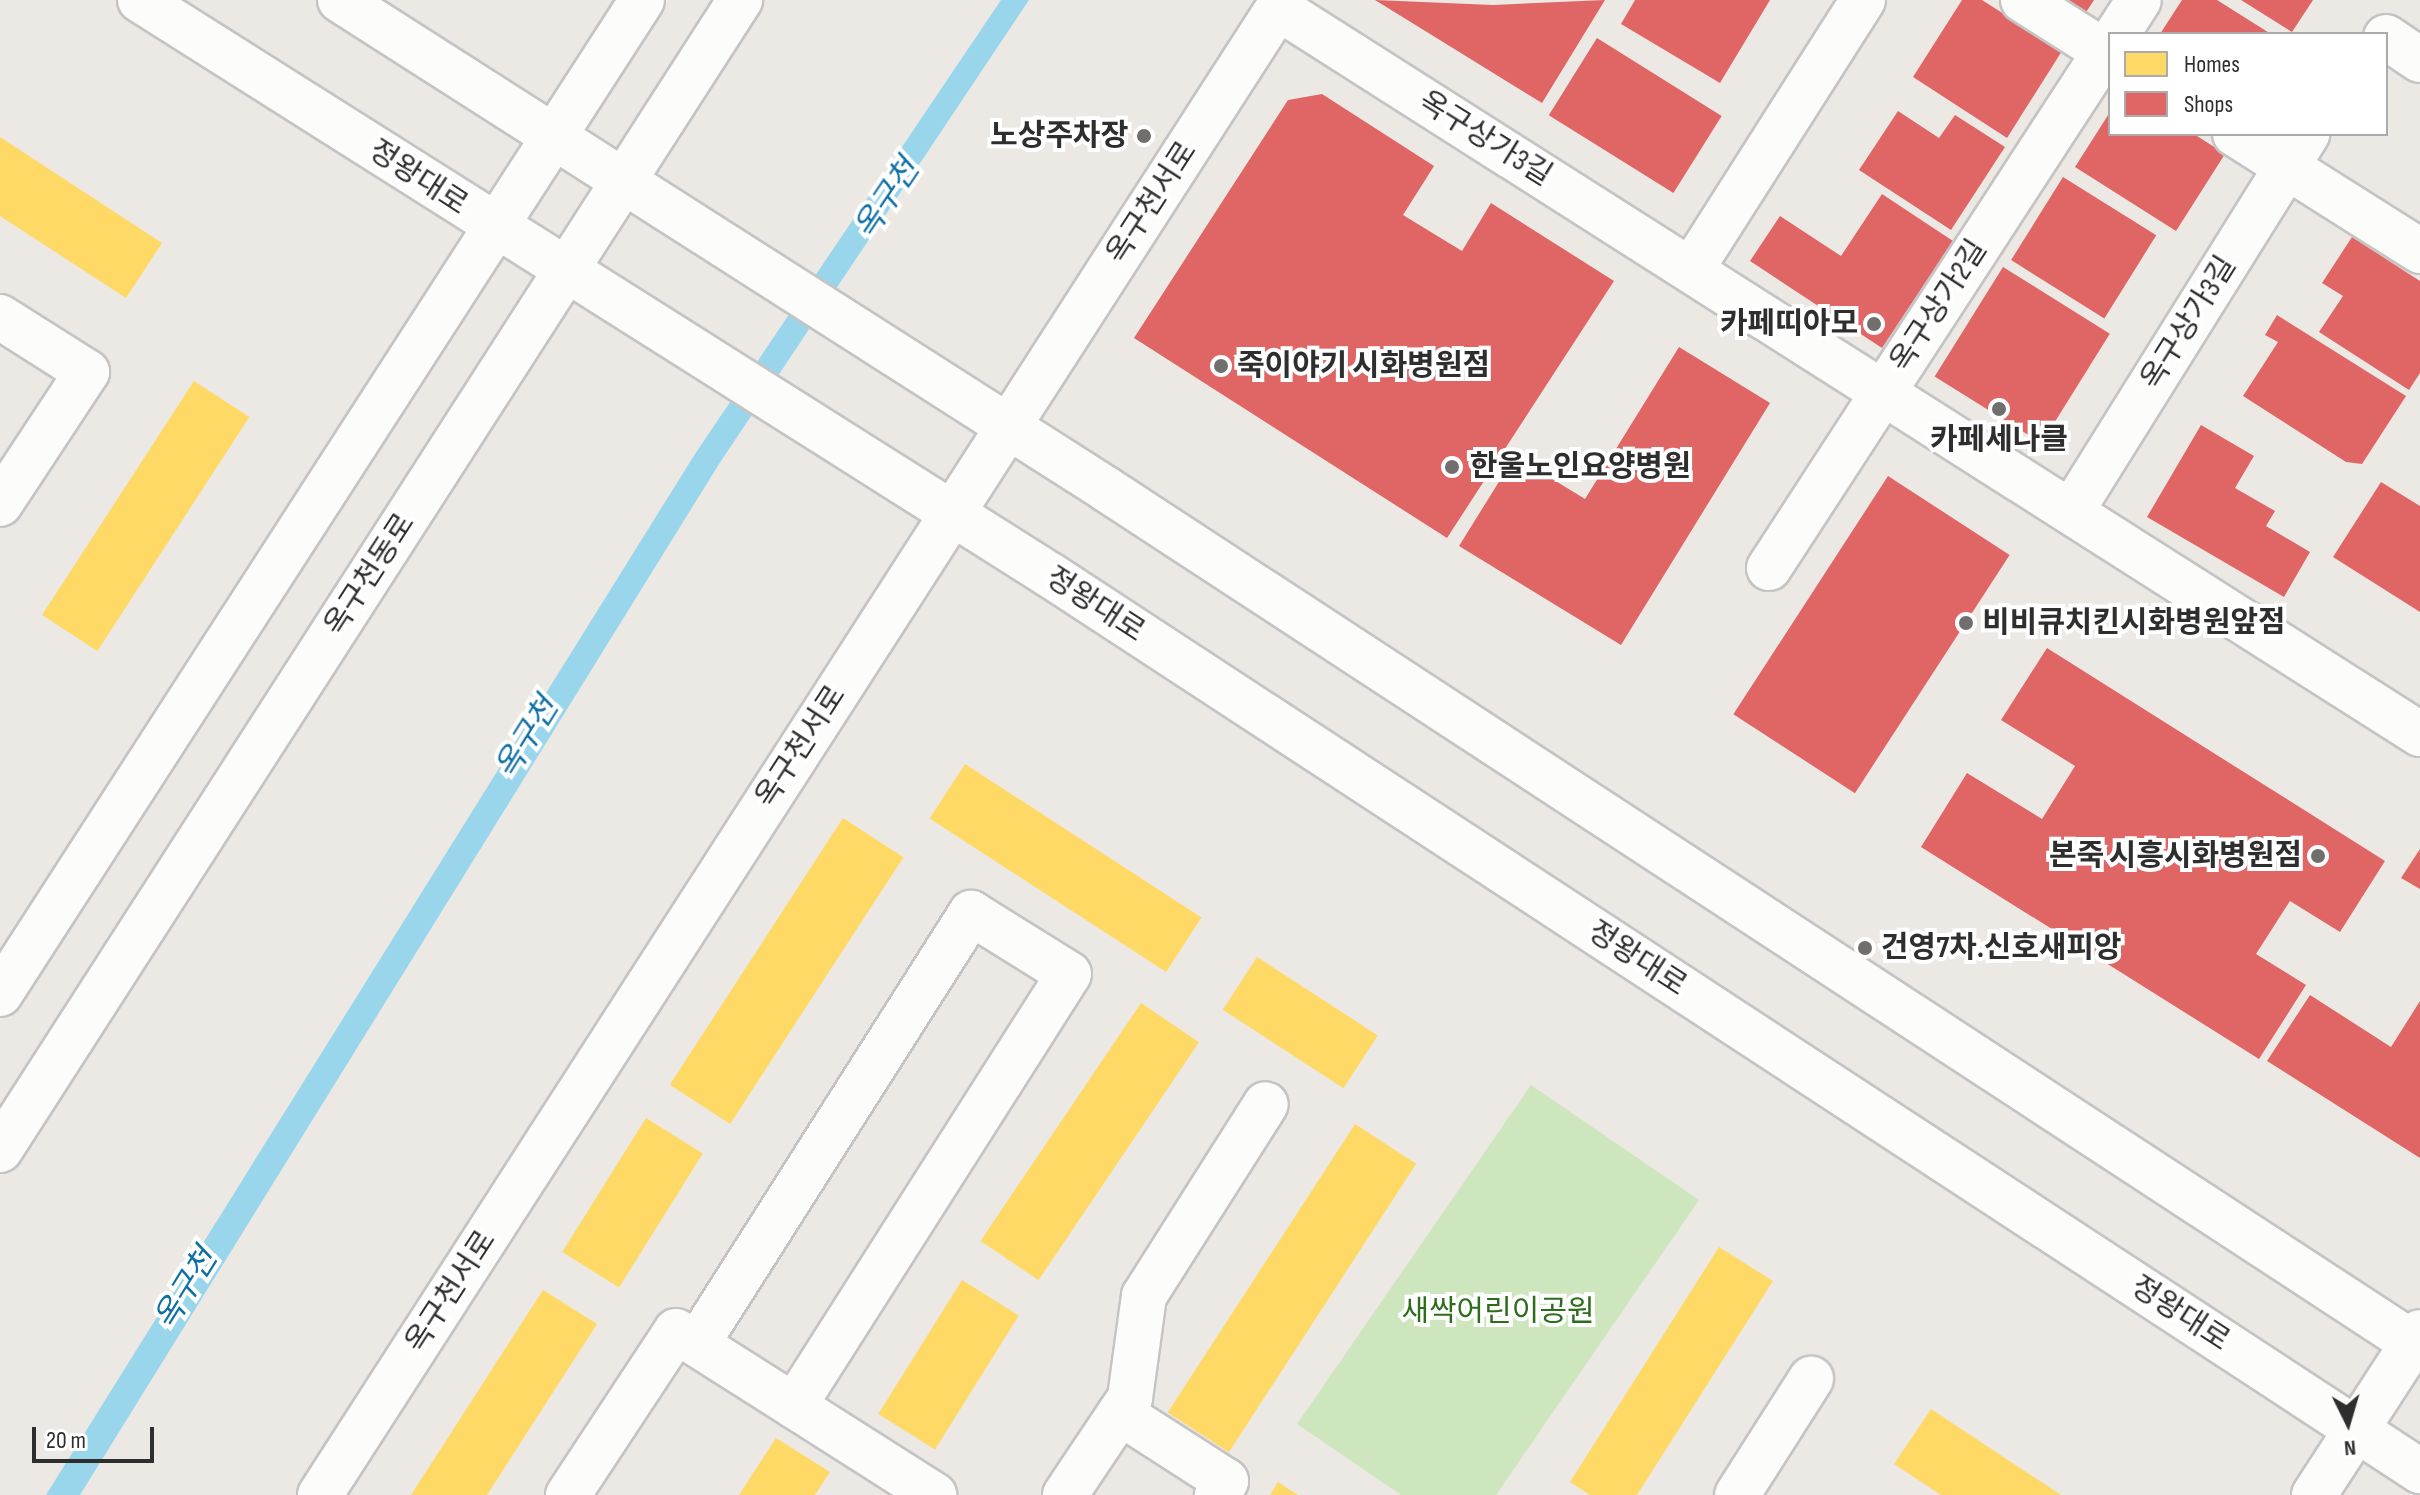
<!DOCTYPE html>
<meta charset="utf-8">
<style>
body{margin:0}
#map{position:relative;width:2420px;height:1495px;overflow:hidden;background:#ece8e4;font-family:"Sofia Sans Condensed","Noto Sans KR",sans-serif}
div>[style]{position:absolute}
.green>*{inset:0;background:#cee6be}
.water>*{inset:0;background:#99d6ec}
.homes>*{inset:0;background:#ffd966;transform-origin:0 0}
.shops>*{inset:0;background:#e06666;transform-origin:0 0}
.roads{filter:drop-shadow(2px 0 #c5c4c5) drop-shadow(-2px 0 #c5c4c5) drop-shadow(0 2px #c5c4c5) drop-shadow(0 -2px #c5c4c5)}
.minor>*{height:44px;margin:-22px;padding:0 22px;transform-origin:22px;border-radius:22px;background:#fcfcfb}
.dots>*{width:22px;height:22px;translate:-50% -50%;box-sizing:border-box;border:4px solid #fff;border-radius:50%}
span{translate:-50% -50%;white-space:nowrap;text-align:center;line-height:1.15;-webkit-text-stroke:8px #fff;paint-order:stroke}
.poi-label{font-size:30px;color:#2e2e2e;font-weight:700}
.right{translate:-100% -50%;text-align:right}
.left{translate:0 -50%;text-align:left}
.street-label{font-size:30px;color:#2e2e2e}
.park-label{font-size:30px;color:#2c6e1b}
.water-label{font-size:32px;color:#0d6fa3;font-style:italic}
.legend{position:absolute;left:2108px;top:32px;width:280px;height:104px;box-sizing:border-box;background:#fff;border:2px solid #ababab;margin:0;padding:10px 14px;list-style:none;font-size:24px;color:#2e2e2e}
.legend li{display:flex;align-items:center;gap:16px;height:40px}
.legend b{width:40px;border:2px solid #ababab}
.north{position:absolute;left:2308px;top:1383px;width:80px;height:80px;-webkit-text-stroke:6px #fff;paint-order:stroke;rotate:175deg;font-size:22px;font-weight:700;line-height:32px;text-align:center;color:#2e2e2e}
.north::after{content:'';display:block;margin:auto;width:28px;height:36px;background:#2e2e2e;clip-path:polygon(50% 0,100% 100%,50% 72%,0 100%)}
.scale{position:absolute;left:32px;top:1427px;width:122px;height:36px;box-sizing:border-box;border:4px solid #2e2e2e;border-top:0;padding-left:10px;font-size:24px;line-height:28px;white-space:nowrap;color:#2e2e2e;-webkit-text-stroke:6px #fff;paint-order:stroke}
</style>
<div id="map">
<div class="green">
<i style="clip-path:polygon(1531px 1085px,1699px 1200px,1496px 1495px,1401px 1495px,1297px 1424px)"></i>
</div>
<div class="water">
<i style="clip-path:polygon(1001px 0,1029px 0,719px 464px,80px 1495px,46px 1495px,695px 454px)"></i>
</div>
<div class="homes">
<i style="clip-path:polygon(0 137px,162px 243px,126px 298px,0 216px)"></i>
<i style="left:194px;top:381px;width:66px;height:279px;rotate:33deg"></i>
<i style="left:965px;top:764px;width:282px;height:65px;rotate:33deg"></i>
<i style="left:843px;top:818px;width:72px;height:318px;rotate:33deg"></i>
<i style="left:1257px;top:957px;width:144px;height:63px;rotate:33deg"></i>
<i style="left:1141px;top:1003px;width:70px;height:287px;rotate:34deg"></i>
<i style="left:646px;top:1118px;width:67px;height:158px;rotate:32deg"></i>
<i style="left:1355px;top:1124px;width:73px;height:344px;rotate:33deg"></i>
<i style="clip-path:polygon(1719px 1247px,1773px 1281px,1637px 1495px,1590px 1495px,1570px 1482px)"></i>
<i style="left:962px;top:1280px;width:67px;height:158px;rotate:32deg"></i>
<i style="clip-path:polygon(543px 1290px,597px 1324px,487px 1495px,411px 1495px)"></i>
<i style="clip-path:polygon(1931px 1409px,2061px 1495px,1941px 1495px,1894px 1464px)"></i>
<i style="clip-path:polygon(776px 1438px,830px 1472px,815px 1495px,739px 1495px)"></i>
<i style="clip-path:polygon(1278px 1482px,1298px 1495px,1270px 1495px)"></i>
</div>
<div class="shops">
<i style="clip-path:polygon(1375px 0,1493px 5px,1605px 0,1542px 103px)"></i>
<i style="clip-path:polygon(1635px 0,1770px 0,1720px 83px,1621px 24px)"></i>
<i style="clip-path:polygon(1962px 0,1982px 0,2062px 51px,2007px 138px,1913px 77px)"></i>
<i style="clip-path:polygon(2036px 0,2094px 0,2077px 26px)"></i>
<i style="clip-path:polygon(2182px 0,2217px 0,2271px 34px,2160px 34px)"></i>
<i style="clip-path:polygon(2241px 0,2313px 0,2292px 32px)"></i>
<i style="left:1597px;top:38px;width:147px;height:91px;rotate:32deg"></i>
<i style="clip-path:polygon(1322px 94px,1434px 166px,1403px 215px,1462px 251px,1491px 203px,1614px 281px,1447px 538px,1134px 338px,1288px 100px)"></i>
<i style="clip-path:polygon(1898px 111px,1939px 138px,1955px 115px,2005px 147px,1951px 230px,1859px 170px)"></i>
<i style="clip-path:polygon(2110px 112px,2110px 134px,2194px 134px,2225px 154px,2176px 231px,2075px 167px)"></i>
<i style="left:2063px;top:177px;width:110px;height:98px;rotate:32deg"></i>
<i style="clip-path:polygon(1882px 194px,1953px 241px,1882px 348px,1750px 261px,1780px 216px,1841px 256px)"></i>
<i style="clip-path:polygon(2352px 237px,2420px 281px,2420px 373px,2409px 390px,2319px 332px,2343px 296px,2322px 283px)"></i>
<i style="left:2003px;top:267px;width:126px;height:129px;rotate:32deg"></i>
<i style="clip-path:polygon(2277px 315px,2406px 396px,2362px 464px,2346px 462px,2243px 396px,2278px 342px,2265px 335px)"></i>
<i style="clip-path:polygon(1679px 347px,1770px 403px,1621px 645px,1459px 546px,1515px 456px,1585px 499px)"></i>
<i style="clip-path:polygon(2201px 425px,2254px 456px,2235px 488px,2275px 511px,2266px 526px,2310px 552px,2284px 597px,2147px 517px)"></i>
<i style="left:1888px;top:476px;width:145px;height:284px;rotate:33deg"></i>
<i style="clip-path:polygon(2381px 482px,2420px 506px,2420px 612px,2333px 557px)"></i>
<i style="clip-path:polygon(2047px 648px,2385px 861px,2340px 932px,2290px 901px,2256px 954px,2306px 985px,2259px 1059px,1921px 847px,1967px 773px,2042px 819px,2075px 766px,2001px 720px)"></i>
<i style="clip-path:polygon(2420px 849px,2420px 889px,2401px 878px)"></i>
<i style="clip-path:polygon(2310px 995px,2391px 1047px,2420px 1001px,2420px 1158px,2267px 1061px)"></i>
</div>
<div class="roads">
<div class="minor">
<i style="left:140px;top:0;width:1076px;rotate:32.29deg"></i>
<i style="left:1050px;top:575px;width:1637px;rotate:33.19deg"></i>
<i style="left:340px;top:0;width:909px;rotate:32.55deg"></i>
<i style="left:1106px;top:489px;width:1570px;rotate:33.17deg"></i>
<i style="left:2023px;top:0;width:103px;rotate:32.3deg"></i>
<i style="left:1278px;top:8px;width:1353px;rotate:32.45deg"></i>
<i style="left:2117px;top:34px;width:40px;rotate:-57.1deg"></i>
<i style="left:2386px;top:37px;width:41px;rotate:34.1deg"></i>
<i style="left:2235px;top:134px;width:219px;rotate:32.3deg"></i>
<i style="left:1691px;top:270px;width:320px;rotate:-57.5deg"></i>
<i style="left:0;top:317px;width:103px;rotate:32.3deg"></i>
<i style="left:87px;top:372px;width:158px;rotate:123.4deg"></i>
<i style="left:2071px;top:512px;width:446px;rotate:-58deg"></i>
<i style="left:1769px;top:568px;width:625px;rotate:-56.95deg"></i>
<i style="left:0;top:994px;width:1183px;rotate:-57.14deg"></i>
<i style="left:0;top:1150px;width:1368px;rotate:-57.24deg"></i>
<i style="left:697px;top:1344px;width:511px;rotate:-57.55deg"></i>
<i style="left:971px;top:913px;width:115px;rotate:31.9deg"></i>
<i style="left:1069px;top:974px;width:512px;rotate:122.48deg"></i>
<i style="left:1120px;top:1413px;width:126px;rotate:32.7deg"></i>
<i style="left:1226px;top:1481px;width:17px;rotate:123deg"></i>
<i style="left:320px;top:1495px;width:1778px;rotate:-57.21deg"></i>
<i style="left:568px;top:1495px;width:196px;rotate:-56.6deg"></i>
<i style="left:676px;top:1331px;width:306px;rotate:32.4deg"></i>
<i style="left:1065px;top:1495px;width:117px;rotate:-56.2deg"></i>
<i style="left:1130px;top:1398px;width:103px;rotate:-82.2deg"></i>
<i style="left:1144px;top:1296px;width:227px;rotate:-57.6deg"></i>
<i style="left:1737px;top:1495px;width:138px;rotate:-57.5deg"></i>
<i style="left:2314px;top:1495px;width:194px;rotate:-57deg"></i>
</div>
</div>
<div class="dots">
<i style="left:1144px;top:136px;background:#706f6e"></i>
<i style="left:1874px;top:324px;background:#706f6e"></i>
<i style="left:1221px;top:366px;background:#706f6e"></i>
<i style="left:1999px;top:409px;background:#706f6e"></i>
<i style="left:1452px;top:467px;background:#706f6e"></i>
<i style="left:1966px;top:623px;background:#706f6e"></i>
<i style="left:2318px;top:856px;background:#706f6e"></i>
<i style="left:1865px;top:948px;background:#706f6e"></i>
</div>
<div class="poi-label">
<span class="right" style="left:1128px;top:136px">노상주차장</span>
<span class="right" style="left:1858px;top:324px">카페띠아모</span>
<span class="left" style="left:1237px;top:366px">죽이야기 시화병원점</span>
<span style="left:1999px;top:440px">카페세나클</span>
<span class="left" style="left:1470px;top:467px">한울노인요양병원</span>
<span class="left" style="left:1982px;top:623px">비비큐치킨시화병원앞점</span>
<span class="right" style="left:2302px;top:856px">본죽 시흥시화병원점</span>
<span class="left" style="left:1881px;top:948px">건영7차.신호새피앙</span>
</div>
<div class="street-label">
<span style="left:1485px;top:139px;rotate:32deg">옥구상가3길</span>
<span style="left:418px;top:178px;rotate:33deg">정왕대로</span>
<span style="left:1152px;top:203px;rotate:-57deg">옥구천서로</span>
<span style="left:1939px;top:306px;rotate:-57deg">옥구상가2길</span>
<span style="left:2189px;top:323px;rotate:-58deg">옥구상가3길</span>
<span style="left:370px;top:575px;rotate:-57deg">옥구천동로</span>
<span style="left:1095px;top:605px;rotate:33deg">정왕대로</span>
<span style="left:801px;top:747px;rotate:-57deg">옥구천서로</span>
<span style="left:1637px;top:959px;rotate:33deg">정왕대로</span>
<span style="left:451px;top:1292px;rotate:-57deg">옥구천서로</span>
<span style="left:2180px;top:1314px;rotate:33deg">정왕대로</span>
</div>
<div class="park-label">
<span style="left:1498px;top:1312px">새싹어린이공원</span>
</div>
<div class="water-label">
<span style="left:888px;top:200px;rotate:-56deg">옥구천</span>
<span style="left:528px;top:739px;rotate:-58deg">옥구천</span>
<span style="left:187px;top:1290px;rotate:-58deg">옥구천</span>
</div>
<ul class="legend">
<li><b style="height:22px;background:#ffd966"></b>Homes</li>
<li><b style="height:22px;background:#e06666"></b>Shops</li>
</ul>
<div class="north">N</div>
<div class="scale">20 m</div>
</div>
